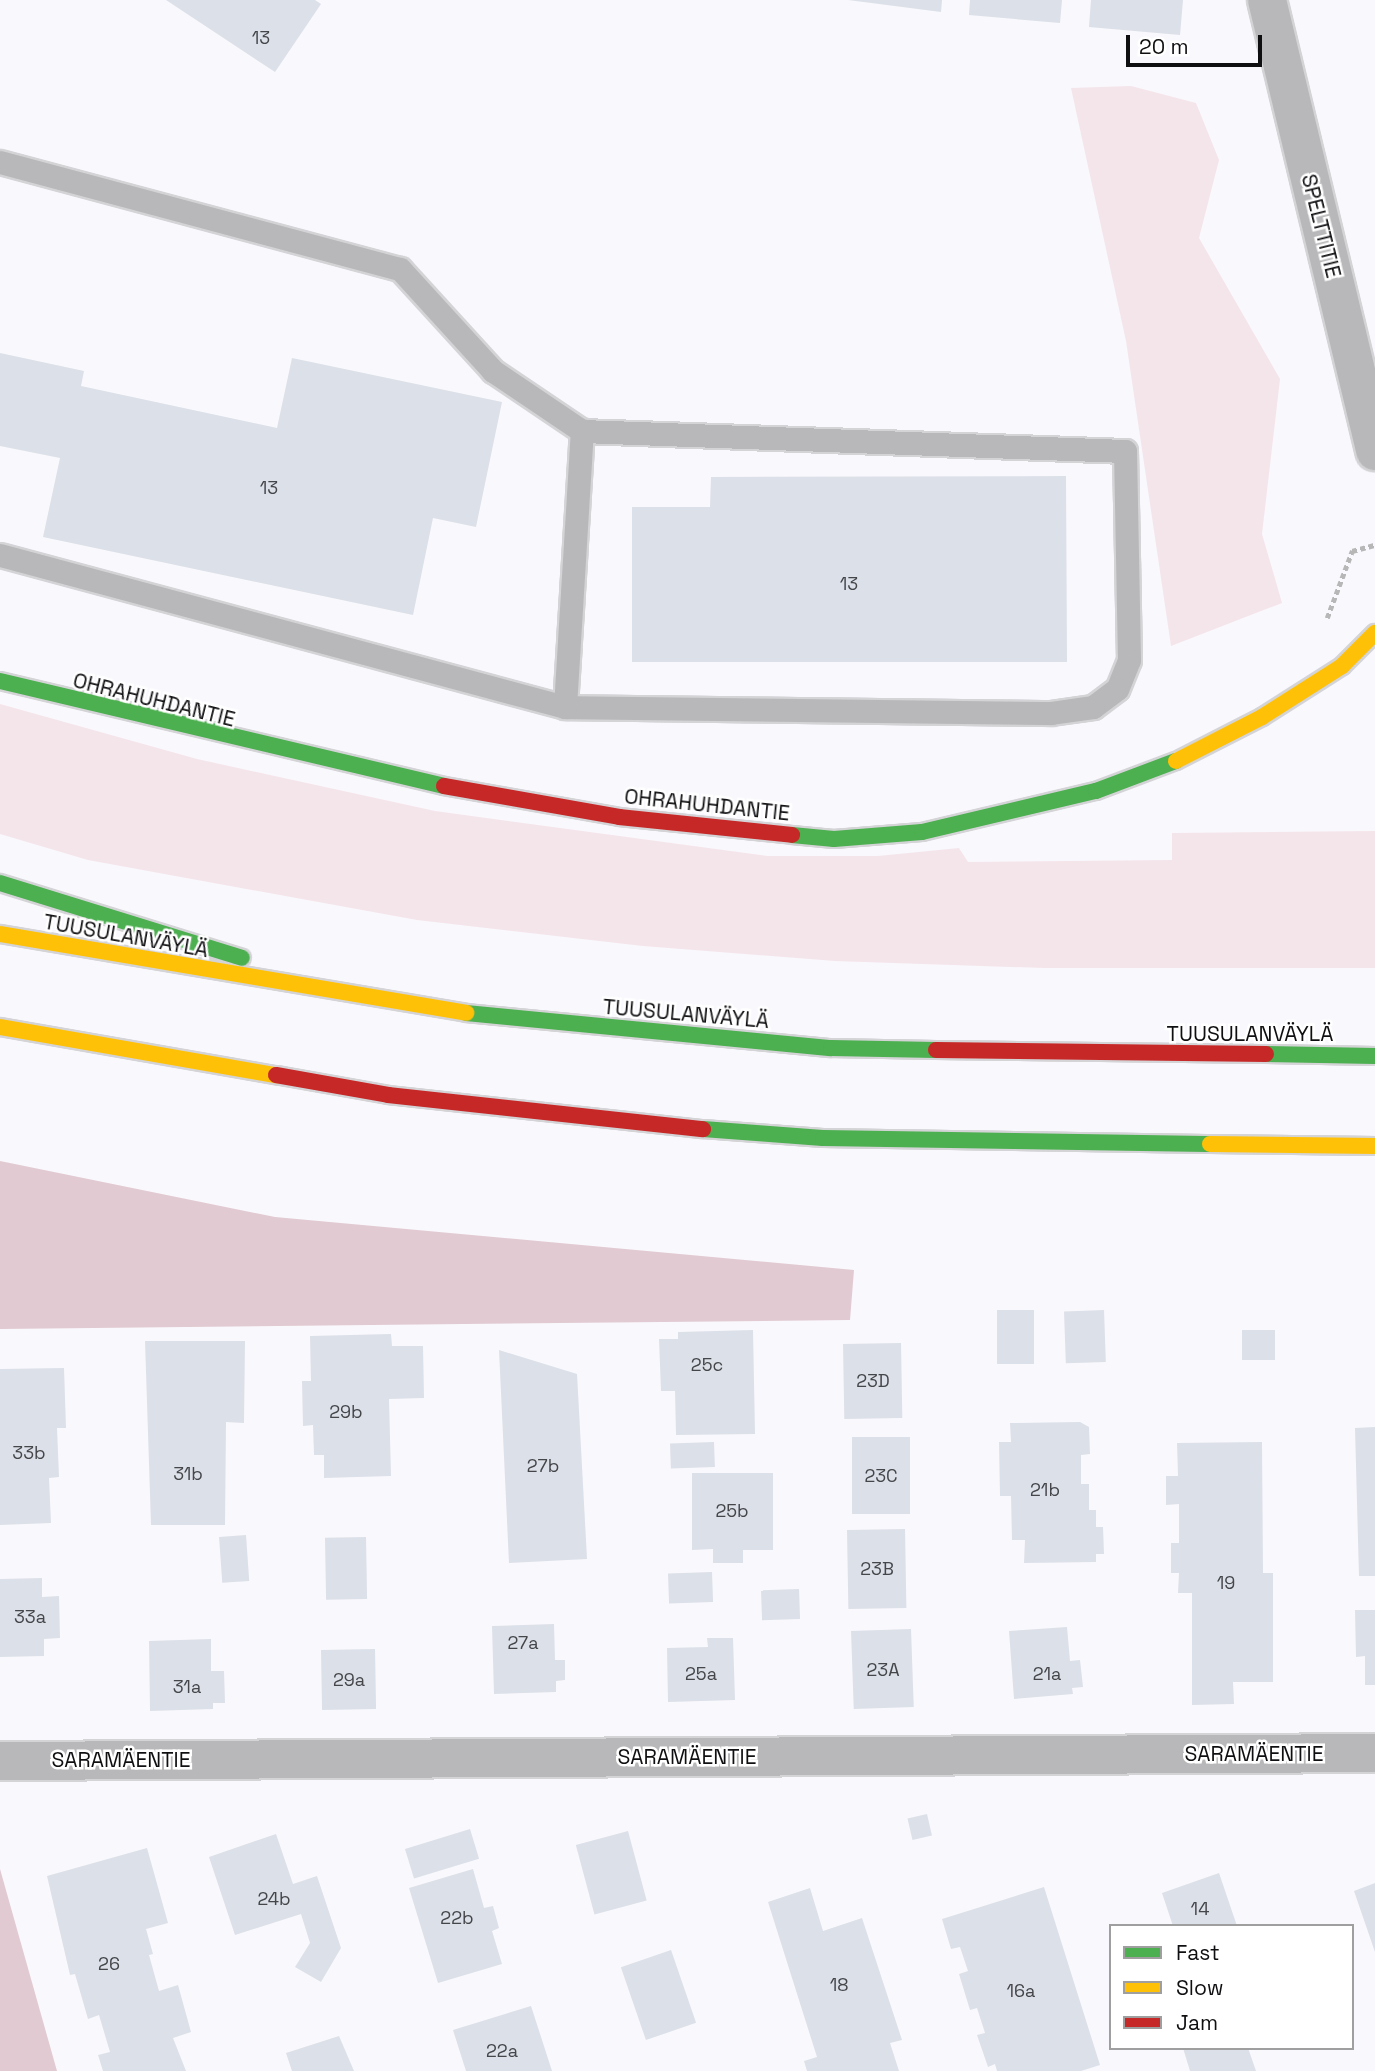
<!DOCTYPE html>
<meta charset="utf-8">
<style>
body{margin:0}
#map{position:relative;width:1375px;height:2071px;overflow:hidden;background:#f9f8fd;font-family:"Space Grotesk",sans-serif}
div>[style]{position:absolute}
.green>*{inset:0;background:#f4e5ea}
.forest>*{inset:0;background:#e1cad1}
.building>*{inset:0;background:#dce0e8;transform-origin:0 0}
.path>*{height:4.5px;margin-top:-2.25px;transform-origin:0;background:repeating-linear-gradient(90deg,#b8b7b8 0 5px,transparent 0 8.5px)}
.roads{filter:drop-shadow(2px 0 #d4d4d7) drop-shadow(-2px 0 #d4d4d7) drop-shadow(0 2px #d4d4d7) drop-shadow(0 -2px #d4d4d7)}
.lane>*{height:23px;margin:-11.5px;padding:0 11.5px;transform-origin:11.5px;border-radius:11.5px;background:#b8b7b9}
.street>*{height:38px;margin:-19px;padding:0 19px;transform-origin:19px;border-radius:19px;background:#b8b7b9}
.fast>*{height:16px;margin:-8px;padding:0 8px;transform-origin:8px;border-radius:8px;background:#4caf50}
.slow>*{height:16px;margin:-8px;padding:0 8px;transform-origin:8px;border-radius:8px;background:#ffc107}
.jam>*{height:16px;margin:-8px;padding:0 8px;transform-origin:8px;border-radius:8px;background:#c62828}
span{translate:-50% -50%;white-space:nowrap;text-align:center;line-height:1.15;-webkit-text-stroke:5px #fff;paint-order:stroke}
.number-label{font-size:18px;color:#44464a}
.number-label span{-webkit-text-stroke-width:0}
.street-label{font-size:21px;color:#0f0f12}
.legend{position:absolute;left:1109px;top:1924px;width:245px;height:126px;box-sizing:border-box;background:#fff;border:2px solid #9f9fa0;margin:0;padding:9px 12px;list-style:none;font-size:21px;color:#0f0f12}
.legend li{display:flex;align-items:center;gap:14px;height:35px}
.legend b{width:35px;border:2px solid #9f9fa0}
.scale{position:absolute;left:1126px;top:35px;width:136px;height:32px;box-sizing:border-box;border:4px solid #0f0f12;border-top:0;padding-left:9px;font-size:21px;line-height:24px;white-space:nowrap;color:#0f0f12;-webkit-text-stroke:5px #fff;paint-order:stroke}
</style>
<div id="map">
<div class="green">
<i style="clip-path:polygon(1131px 86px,1196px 103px,1219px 160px,1199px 238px,1280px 379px,1262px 534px,1282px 603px,1171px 646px,1126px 341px,1071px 88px)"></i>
<i style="clip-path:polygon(0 704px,197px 759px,435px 811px,767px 856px,878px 856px,959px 848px,968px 862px,1172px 860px,1172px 833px,1375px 831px,1375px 968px,1044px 968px,835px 961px,643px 946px,417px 920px,88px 860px,0 834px)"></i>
</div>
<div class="forest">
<i style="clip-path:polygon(0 1161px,275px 1217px,854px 1270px,850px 1320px,0 1329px)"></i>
<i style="clip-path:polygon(0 1869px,57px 2071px,0 2071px)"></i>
</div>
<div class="building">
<i style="clip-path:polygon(166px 0,315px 0,321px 4px,275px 72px)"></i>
<i style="clip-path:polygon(848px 0,942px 0,941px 12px)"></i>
<i style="clip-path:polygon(970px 0,1062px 0,1060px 23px,969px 15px)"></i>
<i style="clip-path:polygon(1091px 0,1183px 0,1180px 35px,1089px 27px)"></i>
<i style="clip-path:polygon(0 353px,84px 371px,81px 386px,277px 428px,292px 358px,502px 402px,476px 527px,433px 518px,413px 615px,43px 537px,60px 458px,0 446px)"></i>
<i style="clip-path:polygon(1066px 476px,1067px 662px,632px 662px,632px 507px,710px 507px,711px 477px)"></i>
<i style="left:997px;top:1310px;width:37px;height:54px"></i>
<i style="left:1104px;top:1310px;width:52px;height:40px;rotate:88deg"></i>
<i style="clip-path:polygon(753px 1330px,755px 1434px,676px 1435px,675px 1391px,661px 1391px,659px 1339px,678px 1339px,678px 1332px)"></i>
<i style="left:1242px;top:1330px;width:33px;height:30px"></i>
<i style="clip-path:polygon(391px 1334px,392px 1346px,423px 1346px,424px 1398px,389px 1399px,391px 1476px,324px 1478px,324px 1455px,314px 1455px,313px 1425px,303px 1426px,302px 1381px,311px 1381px,310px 1336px)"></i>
<i style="clip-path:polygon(145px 1341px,245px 1341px,244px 1423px,226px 1422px,225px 1525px,151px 1525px)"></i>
<i style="left:901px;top:1343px;width:75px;height:58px;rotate:89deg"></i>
<i style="clip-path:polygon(499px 1350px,577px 1374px,587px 1559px,509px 1563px)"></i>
<i style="clip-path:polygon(64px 1368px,66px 1428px,57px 1428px,59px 1477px,49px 1478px,51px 1523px,0 1525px,0 1369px)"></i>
<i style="clip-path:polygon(1080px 1422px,1089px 1427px,1090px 1454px,1081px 1455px,1081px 1484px,1089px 1484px,1089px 1510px,1096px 1510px,1096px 1527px,1103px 1527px,1104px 1554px,1096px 1554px,1096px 1562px,1024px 1563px,1025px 1540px,1012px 1540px,1011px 1496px,1000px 1496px,999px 1442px,1011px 1442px,1010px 1423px)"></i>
<i style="clip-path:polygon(1375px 1427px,1375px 1576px,1359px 1576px,1355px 1428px)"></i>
<i style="left:852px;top:1437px;width:58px;height:77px"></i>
<i style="left:714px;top:1442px;width:25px;height:44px;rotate:88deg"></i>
<i style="clip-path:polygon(1262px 1442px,1263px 1573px,1273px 1573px,1273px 1682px,1233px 1682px,1234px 1704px,1192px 1705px,1192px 1593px,1178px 1593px,1179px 1573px,1171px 1573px,1171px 1543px,1179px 1543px,1179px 1504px,1166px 1505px,1166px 1476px,1178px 1476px,1177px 1443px)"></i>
<i style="clip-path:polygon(692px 1473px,773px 1473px,773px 1550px,743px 1550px,743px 1563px,713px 1563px,713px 1549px,692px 1550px)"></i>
<i style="left:905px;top:1529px;width:79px;height:58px;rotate:89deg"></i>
<i style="left:246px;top:1535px;width:46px;height:27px;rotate:86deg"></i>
<i style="left:366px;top:1537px;width:62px;height:41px;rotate:89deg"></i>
<i style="left:712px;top:1572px;width:30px;height:44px;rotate:88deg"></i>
<i style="clip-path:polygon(42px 1578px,42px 1597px,59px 1596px,60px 1638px,44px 1639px,44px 1656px,0 1657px,0 1579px)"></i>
<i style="left:799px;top:1589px;width:30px;height:38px;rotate:88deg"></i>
<i style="clip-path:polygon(1355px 1610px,1375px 1610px,1375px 1685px,1365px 1685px,1365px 1656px,1356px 1657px)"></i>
<i style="clip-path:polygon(554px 1624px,555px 1660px,565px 1660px,565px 1680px,556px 1681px,556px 1692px,494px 1694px,492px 1626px)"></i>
<i style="clip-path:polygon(1067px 1627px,1070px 1661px,1080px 1660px,1083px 1687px,1072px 1688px,1073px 1694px,1014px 1699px,1009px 1631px)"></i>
<i style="left:911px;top:1629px;width:78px;height:60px;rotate:88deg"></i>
<i style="clip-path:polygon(707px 1638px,733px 1638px,735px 1700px,668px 1702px,667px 1648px,708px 1647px)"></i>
<i style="clip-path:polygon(211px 1639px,211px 1671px,224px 1671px,225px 1703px,213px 1703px,213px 1709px,150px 1711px,149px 1641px)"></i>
<i style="left:375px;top:1649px;width:60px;height:54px;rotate:89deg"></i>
<i style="left:927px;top:1814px;width:22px;height:20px;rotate:77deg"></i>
<i style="left:470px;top:1829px;width:31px;height:68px;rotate:73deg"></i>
<i style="left:628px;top:1831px;width:72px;height:54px;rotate:75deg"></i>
<i style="clip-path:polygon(276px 1834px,293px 1884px,317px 1876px,341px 1948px,321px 1982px,295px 1967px,310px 1943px,301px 1914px,235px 1935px,209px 1857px)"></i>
<i style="clip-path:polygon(147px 1848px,168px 1923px,146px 1929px,153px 1954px,149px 1955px,159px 1991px,178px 1985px,191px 2032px,173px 2038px,186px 2071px,103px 2071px,98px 2055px,110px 2052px,99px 2015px,88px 2019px,75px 1974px,70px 1975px,47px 1876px)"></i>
<i style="clip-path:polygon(473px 1869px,484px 1908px,493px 1906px,499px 1928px,492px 1931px,502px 1964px,438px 1983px,409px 1888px)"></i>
<i style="clip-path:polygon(1219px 1873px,1237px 1926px,1173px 1926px,1162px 1893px)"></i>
<i style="clip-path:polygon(1375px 1883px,1375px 1952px,1354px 1891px)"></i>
<i style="clip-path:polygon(1044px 1887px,1100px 2065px,1081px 2071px,997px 2071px,995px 2064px,988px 2067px,977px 2035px,985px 2033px,977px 2008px,970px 2010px,959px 1974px,968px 1971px,960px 1947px,951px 1949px,942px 1919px)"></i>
<i style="clip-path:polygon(810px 1888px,823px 1931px,862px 1918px,902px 2040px,890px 2043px,899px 2071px,807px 2071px,804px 2061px,817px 2057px,768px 1902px)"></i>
<i style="left:671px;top:1950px;width:77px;height:53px;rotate:71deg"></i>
<i style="clip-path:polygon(531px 2006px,552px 2071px,466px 2071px,453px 2030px)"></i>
<i style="clip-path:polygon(339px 2036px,354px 2071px,292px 2071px,286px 2053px)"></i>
<i style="clip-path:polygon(1183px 2048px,1248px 2048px,1256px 2071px,1190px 2071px)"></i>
</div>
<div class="path">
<i style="left:1327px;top:618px;width:72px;rotate:-69.5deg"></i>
<i style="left:1352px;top:551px;width:24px;rotate:-15deg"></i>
</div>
<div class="roads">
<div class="lane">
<i style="left:0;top:162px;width:414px;rotate:15deg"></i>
<i style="left:400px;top:269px;width:138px;rotate:47.6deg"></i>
<i style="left:493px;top:371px;width:107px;rotate:34deg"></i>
<i style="left:582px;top:431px;width:543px;rotate:2.11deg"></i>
<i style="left:1125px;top:451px;width:209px;rotate:88.9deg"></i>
<i style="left:1129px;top:660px;width:31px;rotate:112deg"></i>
<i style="left:1117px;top:689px;width:30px;rotate:143deg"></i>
<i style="left:1093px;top:707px;width:42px;rotate:171.9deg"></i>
<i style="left:1051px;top:713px;width:486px;rotate:-179.3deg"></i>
<i style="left:565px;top:707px;width:585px;rotate:-164.94deg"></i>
<i style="left:565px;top:707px;width:277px;rotate:-86.5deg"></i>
</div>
<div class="street">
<i style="left:1267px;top:0;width:464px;rotate:76.5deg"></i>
<i style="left:0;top:1761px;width:1375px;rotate:-0.33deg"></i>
</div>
<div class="fast">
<i style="left:0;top:681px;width:456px;rotate:13.3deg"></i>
<i style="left:792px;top:835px;width:42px;rotate:5.4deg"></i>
<i style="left:834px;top:839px;width:88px;rotate:-4.5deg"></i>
<i style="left:922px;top:832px;width:179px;rotate:-13.3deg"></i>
<i style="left:1096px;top:791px;width:85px;rotate:-20.6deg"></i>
<i style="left:0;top:883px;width:253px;rotate:17.2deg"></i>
<i style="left:466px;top:1013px;width:367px;rotate:5.5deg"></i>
<i style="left:831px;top:1048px;width:105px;rotate:1.1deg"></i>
<i style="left:1266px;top:1054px;width:109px;rotate:1.1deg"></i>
<i style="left:703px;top:1129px;width:120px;rotate:4.3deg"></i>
<i style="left:823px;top:1138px;width:387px;rotate:0.9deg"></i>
</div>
<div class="slow">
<i style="left:1176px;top:761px;width:97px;rotate:-27.1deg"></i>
<i style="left:1262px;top:717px;width:95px;rotate:-32.5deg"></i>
<i style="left:1342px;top:666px;width:47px;rotate:-45deg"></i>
<i style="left:0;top:934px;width:473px;rotate:9.6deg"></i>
<i style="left:0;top:1027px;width:280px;rotate:9.9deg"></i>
<i style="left:1210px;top:1144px;width:165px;rotate:0.7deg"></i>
</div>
<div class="jam">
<i style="left:444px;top:786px;width:178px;rotate:10deg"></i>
<i style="left:619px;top:817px;width:174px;rotate:5.9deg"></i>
<i style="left:936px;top:1050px;width:330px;rotate:0.7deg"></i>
<i style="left:276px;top:1075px;width:114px;rotate:10.1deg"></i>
<i style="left:388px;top:1095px;width:317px;rotate:6.2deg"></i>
</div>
</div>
<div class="number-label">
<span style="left:261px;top:38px">13</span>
<span style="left:269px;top:488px">13</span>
<span style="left:849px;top:584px">13</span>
<span style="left:707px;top:1365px">25c</span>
<span style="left:873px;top:1381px">23D</span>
<span style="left:346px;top:1412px">29b</span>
<span style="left:29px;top:1453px">33b</span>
<span style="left:543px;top:1466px">27b</span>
<span style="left:188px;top:1474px">31b</span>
<span style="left:881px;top:1476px">23C</span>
<span style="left:1045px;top:1490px">21b</span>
<span style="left:732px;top:1511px">25b</span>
<span style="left:877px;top:1569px">23B</span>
<span style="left:1226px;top:1583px">19</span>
<span style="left:30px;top:1617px">33a</span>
<span style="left:523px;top:1643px">27a</span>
<span style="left:883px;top:1670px">23A</span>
<span style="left:701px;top:1674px">25a</span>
<span style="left:1047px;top:1674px">21a</span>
<span style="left:349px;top:1680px">29a</span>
<span style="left:187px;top:1687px">31a</span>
<span style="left:274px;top:1899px">24b</span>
<span style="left:1200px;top:1909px">14</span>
<span style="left:457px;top:1918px">22b</span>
<span style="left:109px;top:1964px">26</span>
<span style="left:839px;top:1985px">18</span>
<span style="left:1021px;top:1991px">16a</span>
<span style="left:502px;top:2051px">22a</span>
</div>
<div class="street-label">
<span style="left:1321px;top:226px;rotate:76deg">SPELTTITIE</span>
<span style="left:154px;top:700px;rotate:14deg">OHRAHUHDANTIE</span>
<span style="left:707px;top:805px;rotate:6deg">OHRAHUHDANTIE</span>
<span style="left:126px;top:936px;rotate:10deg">TUUSULANVÄYLÄ</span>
<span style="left:686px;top:1014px;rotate:5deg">TUUSULANVÄYLÄ</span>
<span style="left:1250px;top:1034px">TUUSULANVÄYLÄ</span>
<span style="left:1254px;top:1754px">SARAMÄENTIE</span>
<span style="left:687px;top:1757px">SARAMÄENTIE</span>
<span style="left:121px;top:1760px">SARAMÄENTIE</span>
</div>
<ul class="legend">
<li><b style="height:9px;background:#4caf50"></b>Fast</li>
<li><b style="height:9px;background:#ffc107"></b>Slow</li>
<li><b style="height:9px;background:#c62828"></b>Jam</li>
</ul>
<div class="scale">20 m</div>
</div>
